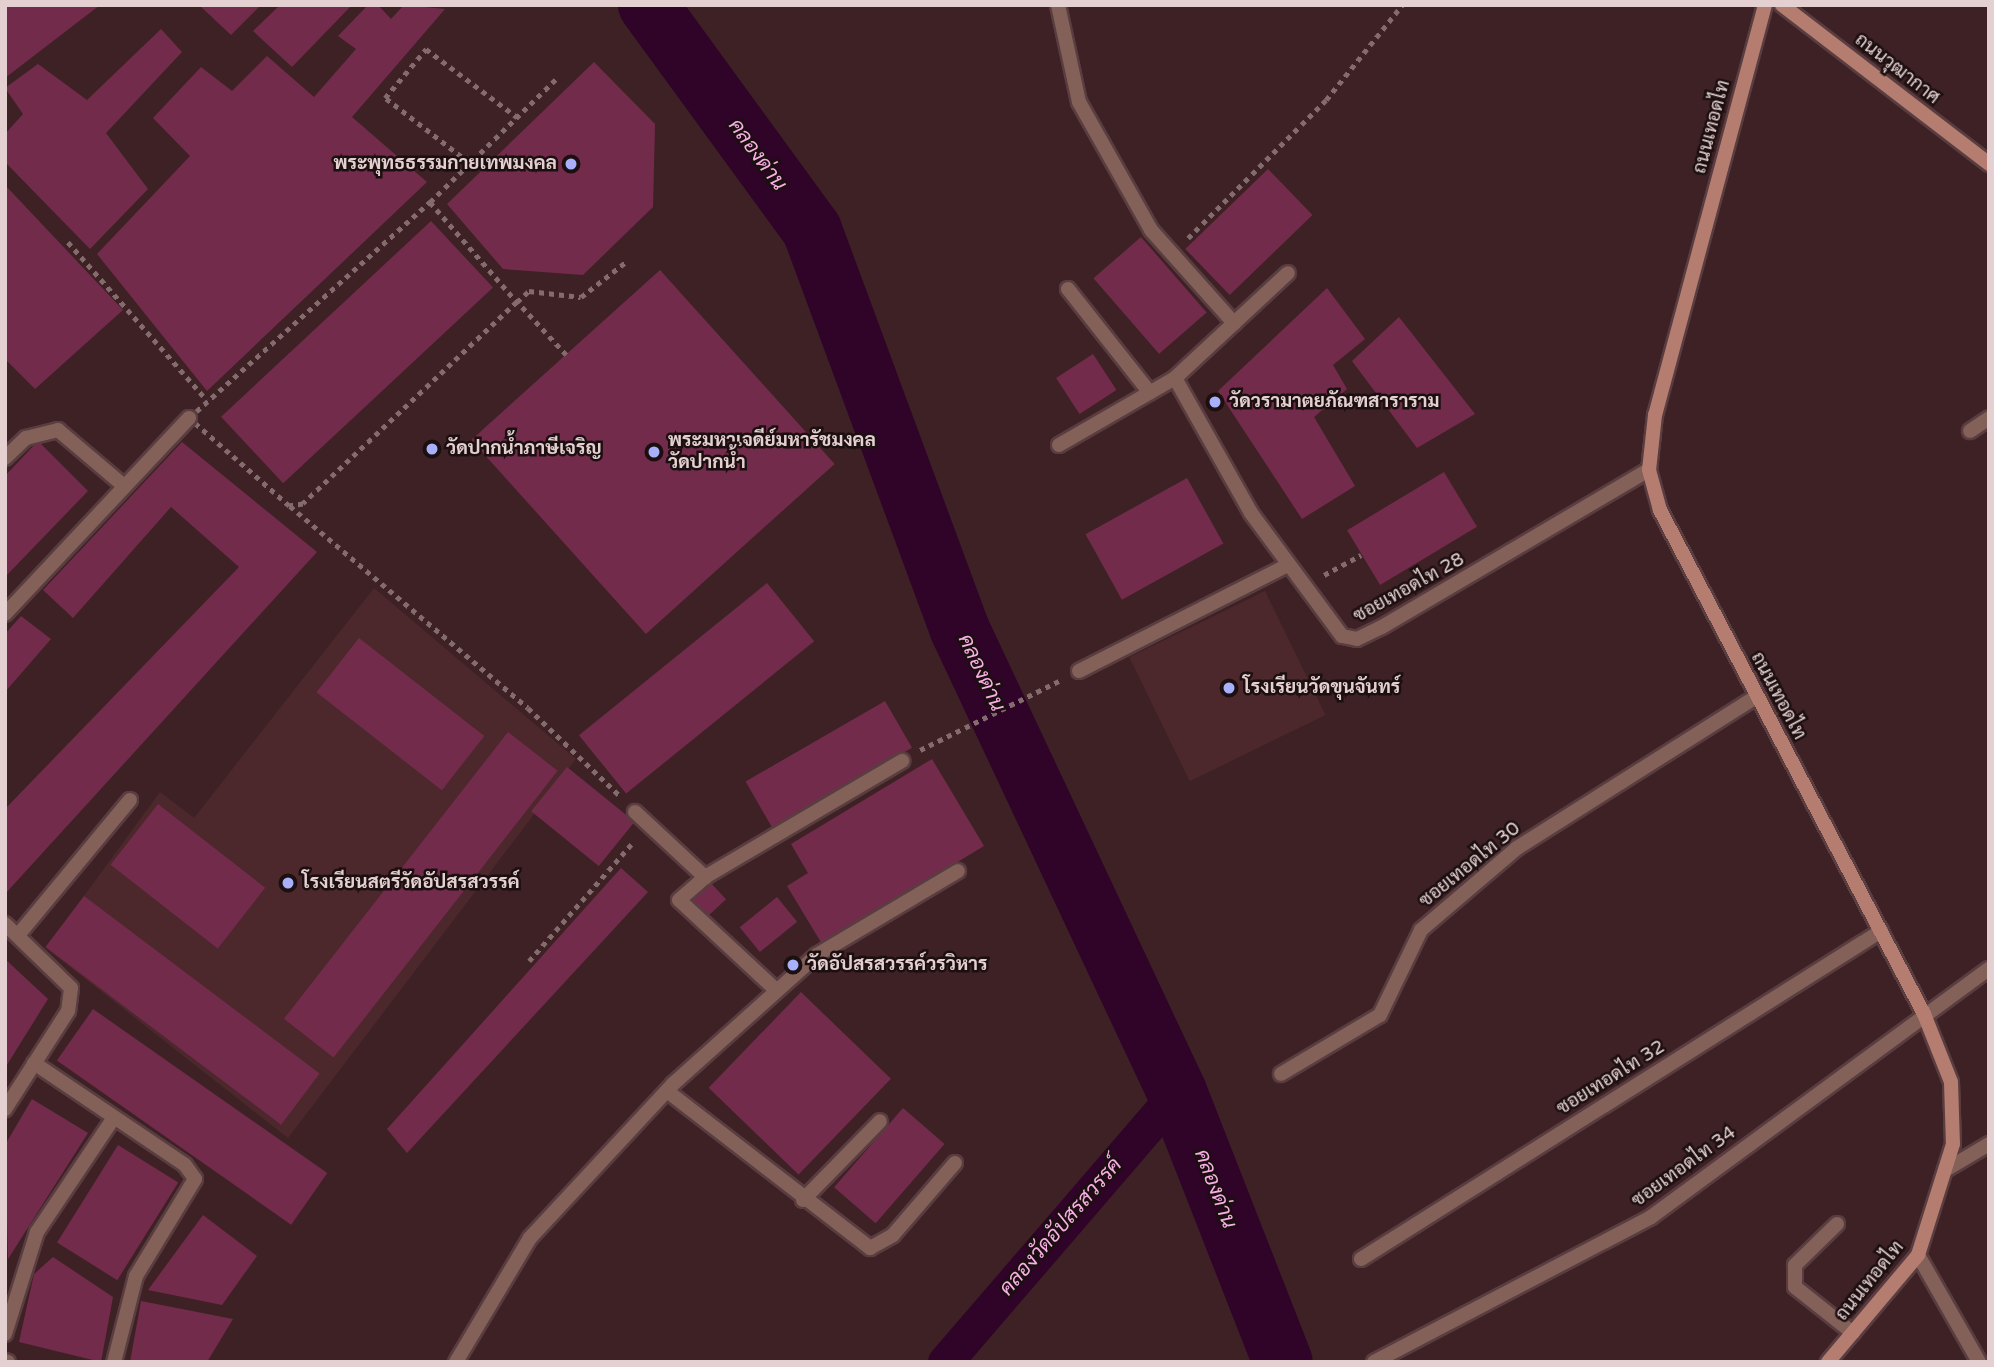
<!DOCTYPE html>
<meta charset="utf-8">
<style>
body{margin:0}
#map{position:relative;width:1994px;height:1367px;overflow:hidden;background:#3e2124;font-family:"Varela Round",Sarabun,sans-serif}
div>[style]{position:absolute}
.built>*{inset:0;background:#4c282c;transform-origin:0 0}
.canal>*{height:35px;margin:-17.5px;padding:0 17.5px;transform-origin:17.5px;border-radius:17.5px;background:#300429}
.river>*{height:60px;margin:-30px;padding:0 30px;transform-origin:30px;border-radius:30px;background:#300429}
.building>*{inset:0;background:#732b4b;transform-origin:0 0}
.path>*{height:4.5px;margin-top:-2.25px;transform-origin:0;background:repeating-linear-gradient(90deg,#846b6d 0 5px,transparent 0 10px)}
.roads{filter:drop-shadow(2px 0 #593d40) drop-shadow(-2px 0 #593d40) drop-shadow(0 2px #593d40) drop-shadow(0 -2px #593d40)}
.service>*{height:14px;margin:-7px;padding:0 7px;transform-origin:7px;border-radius:7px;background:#836058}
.minor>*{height:14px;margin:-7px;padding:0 7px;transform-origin:7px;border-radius:7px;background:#836058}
.secondary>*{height:14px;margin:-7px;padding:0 7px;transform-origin:7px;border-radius:7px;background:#b57d70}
.dots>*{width:19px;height:19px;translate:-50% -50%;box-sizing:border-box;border:4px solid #1c0f10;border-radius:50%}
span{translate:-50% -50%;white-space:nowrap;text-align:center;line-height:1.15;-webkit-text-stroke:5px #1c0f10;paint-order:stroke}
.street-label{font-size:19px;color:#e4d0d1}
.poi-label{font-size:19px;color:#e4d0d1;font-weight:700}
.right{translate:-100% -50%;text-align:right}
.left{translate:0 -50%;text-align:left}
.water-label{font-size:21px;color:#f8afe6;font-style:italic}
.frame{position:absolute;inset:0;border:7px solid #e4d0d1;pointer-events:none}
</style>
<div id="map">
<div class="built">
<i style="clip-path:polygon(374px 588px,576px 759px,288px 1138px,46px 948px,160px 792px,194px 818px)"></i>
<i style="left:1265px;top:591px;width:138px;height:151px;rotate:64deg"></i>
</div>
<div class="canal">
<i style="left:945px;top:1362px;width:356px;rotate:-49.3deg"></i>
</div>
<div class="river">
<i style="left:648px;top:5px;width:278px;rotate:53.9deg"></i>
<i style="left:812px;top:230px;width:427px;rotate:69.7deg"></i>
<i style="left:960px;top:630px;width:510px;rotate:64.84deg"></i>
<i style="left:1177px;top:1092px;width:290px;rotate:68.6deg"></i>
</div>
<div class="building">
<i style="clip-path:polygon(5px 5px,100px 5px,5px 78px)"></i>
<i style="clip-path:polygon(199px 5px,261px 5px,231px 35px)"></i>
<i style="clip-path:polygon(280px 5px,352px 5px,292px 67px,253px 31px)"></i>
<i style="clip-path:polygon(368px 5px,378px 5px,391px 19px,404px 5px,445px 9px,352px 117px,427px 182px,207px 391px,97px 254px,190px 156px,153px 118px,201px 67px,232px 91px,267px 56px,314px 97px,356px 49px,338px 36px)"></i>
<i style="clip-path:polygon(161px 29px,182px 52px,106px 133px,148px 189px,90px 249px,5px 162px,5px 134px,23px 114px,5px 88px,38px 64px,87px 100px)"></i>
<i style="clip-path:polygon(594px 62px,655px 124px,653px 207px,583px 275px,503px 269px,447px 204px)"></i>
<i style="left:1268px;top:169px;width:64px;height:115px;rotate:46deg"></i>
<i style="clip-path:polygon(5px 185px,123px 310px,35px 389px,5px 359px)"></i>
<i style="left:431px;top:221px;width:91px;height:287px;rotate:47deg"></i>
<i style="left:1141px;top:237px;width:100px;height:63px;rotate:49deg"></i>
<i style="left:660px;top:270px;width:261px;height:254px;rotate:48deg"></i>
<i style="clip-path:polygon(1327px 288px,1365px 339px,1333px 365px,1347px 389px,1314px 417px,1355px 486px,1302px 519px,1218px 391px)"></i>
<i style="clip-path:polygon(1399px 317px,1475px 414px,1417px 448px,1352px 361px)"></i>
<i style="left:1093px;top:354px;width:43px;height:44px;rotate:57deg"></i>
<i style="clip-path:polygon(38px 441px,88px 491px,5px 577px,5px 476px)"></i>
<i style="clip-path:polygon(182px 442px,317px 552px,5px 894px,5px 809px,239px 567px,171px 507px,73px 618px,43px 590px)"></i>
<i style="left:1444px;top:472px;width:64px;height:113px;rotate:59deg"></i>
<i style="left:1187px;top:478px;width:75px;height:116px;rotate:61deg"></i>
<i style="left:767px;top:583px;width:75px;height:242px;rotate:51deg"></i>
<i style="clip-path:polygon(21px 616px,51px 639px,5px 692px,5px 634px)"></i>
<i style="left:359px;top:638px;width:159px;height:69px;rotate:38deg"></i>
<i style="left:885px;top:701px;width:54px;height:161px;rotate:60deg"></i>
<i style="left:508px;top:732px;width:63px;height:364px;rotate:38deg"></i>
<i style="clip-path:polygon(932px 759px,984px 846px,822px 944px,787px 886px,808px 873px,791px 844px)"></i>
<i style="left:567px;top:767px;width:87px;height:57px;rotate:39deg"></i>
<i style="left:158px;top:804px;width:136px;height:77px;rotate:38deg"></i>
<i style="clip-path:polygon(621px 868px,648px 892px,407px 1153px,387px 1129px)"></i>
<i style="left:709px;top:881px;width:25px;height:25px;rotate:47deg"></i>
<i style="left:84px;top:896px;width:295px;height:64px;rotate:37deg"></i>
<i style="left:777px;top:897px;width:32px;height:48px;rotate:51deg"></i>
<i style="clip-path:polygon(5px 959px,48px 999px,5px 1068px)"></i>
<i style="left:801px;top:992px;width:125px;height:133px;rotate:44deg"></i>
<i style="left:93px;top:1009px;width:286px;height:63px;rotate:35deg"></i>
<i style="clip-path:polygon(32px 1099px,88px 1133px,8px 1259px,5px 1145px)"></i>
<i style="left:903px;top:1108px;width:55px;height:105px;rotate:41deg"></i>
<i style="left:118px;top:1145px;width:71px;height:115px;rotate:32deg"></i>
<i style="clip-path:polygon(203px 1215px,257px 1256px,222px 1305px,148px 1290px)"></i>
<i style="clip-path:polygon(53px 1257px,113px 1297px,101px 1362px,19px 1342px,34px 1274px)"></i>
<i style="clip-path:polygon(141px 1301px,233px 1319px,207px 1362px,130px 1362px)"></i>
</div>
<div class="path">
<i style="left:469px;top:163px;width:106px;rotate:-142.3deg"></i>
<i style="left:385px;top:98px;width:64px;rotate:-50.1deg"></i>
<i style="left:426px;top:49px;width:114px;rotate:36.8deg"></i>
<i style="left:430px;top:202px;width:133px;rotate:49deg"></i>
<i style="left:517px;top:302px;width:294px;rotate:136.7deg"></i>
<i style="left:303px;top:504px;width:14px;rotate:172deg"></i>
<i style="left:289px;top:506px;width:133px;rotate:-138.7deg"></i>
<i style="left:189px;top:418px;width:324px;rotate:-41.9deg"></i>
<i style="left:430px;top:202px;width:177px;rotate:-44.3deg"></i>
<i style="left:1188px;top:238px;width:195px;rotate:-45deg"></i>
<i style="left:1326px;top:100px;width:122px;rotate:-51.3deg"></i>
<i style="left:68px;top:242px;width:210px;rotate:48.7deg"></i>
<i style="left:566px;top:355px;width:72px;rotate:-132.8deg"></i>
<i style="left:517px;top:302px;width:16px;rotate:-43deg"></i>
<i style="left:529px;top:291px;width:52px;rotate:6.6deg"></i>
<i style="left:581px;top:297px;width:58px;rotate:-38deg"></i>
<i style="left:290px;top:506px;width:312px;rotate:40.3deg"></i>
<i style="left:528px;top:708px;width:127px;rotate:43.7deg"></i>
<i style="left:1324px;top:575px;width:42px;rotate:-28.4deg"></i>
<i style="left:920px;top:750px;width:155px;rotate:-26.4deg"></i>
<i style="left:529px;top:961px;width:159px;rotate:-48.8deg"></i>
</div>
<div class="roads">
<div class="service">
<i style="left:1151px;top:230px;width:125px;rotate:48.3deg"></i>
<i style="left:1068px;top:289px;width:132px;rotate:51.7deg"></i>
<i style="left:1970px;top:431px;width:23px;rotate:-34deg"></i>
<i style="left:1059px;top:445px;width:134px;rotate:-30deg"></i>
<i style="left:1175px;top:378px;width:154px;rotate:-42.9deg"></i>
<i style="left:5px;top:458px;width:29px;rotate:-44deg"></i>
<i style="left:26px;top:438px;width:33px;rotate:-14deg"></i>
<i style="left:58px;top:430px;width:87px;rotate:40.3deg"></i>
<i style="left:5px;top:614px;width:269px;rotate:-46.8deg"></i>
<i style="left:1079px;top:671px;width:234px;rotate:-26.9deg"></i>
<i style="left:635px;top:812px;width:96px;rotate:42.9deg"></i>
<i style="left:19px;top:934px;width:174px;rotate:-50.4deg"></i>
<i style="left:776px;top:990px;width:132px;rotate:-137.1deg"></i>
<i style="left:679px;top:900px;width:35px;rotate:-41deg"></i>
<i style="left:705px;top:877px;width:229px;rotate:-30.5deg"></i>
<i style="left:667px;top:1091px;width:257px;rotate:37.7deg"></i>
<i style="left:870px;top:1248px;width:26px;rotate:-29deg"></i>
<i style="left:893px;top:1235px;width:95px;rotate:-49.3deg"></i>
<i style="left:803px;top:1200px;width:110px;rotate:-45.7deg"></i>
<i style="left:1837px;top:1224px;width:59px;rotate:135.7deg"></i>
<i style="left:1795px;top:1265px;width:22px;rotate:90deg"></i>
<i style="left:1795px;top:1287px;width:74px;rotate:38.4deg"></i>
</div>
<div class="minor">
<i style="left:1058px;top:5px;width:99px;rotate:77.8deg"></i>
<i style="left:1079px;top:102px;width:147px;rotate:60.6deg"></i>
<i style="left:1175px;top:378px;width:155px;rotate:60.6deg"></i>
<i style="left:1251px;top:513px;width:153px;rotate:53.5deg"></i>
<i style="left:1342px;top:636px;width:15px;rotate:11deg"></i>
<i style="left:1357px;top:639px;width:28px;rotate:-26deg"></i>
<i style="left:1382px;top:627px;width:310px;rotate:-30.5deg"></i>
<i style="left:5px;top:924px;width:92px;rotate:44.1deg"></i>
<i style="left:71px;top:988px;width:23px;rotate:97deg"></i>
<i style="left:68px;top:1011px;width:117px;rotate:122.7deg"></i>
<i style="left:34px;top:1063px;width:182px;rotate:34deg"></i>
<i style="left:185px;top:1165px;width:17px;rotate:54deg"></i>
<i style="left:195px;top:1179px;width:114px;rotate:121.3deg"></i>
<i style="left:136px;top:1276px;width:89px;rotate:104.3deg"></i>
<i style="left:1281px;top:1074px;width:115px;rotate:-30.8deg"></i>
<i style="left:1380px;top:1015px;width:94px;rotate:-64.2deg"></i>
<i style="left:1421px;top:930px;width:126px;rotate:-40.5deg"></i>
<i style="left:1517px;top:848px;width:284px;rotate:-32.3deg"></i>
<i style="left:1947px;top:1169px;width:49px;rotate:-30.8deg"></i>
<i style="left:1918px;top:1255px;width:123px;rotate:60.3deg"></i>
<i style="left:1361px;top:1259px;width:615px;rotate:-32.24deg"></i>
<i style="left:5px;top:1334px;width:107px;rotate:-72.6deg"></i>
<i style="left:37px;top:1232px;width:136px;rotate:-56.1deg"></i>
<i style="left:5px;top:1361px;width:3px;rotate:18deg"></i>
<i style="left:456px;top:1362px;width:144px;rotate:-59.2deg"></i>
<i style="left:530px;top:1238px;width:210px;rotate:-47.1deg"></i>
<i style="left:673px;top:1084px;width:193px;rotate:-41.9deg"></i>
<i style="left:817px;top:955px;width:164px;rotate:-30.8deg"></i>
<i style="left:1374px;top:1362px;width:313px;rotate:-27.6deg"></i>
<i style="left:1651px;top:1217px;width:419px;rotate:-36.3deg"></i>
</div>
<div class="secondary">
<i style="left:1765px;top:5px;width:424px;rotate:105deg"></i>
<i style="left:1655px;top:415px;width:55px;rotate:96.2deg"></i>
<i style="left:1649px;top:470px;width:41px;rotate:74.6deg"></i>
<i style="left:1660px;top:510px;width:569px;rotate:62.35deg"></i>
<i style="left:1924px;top:1014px;width:73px;rotate:68.3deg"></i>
<i style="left:1951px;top:1082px;width:62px;rotate:88.2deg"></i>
<i style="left:1953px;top:1144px;width:116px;rotate:107.5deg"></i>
<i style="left:1918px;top:1255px;width:140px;rotate:130.1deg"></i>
<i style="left:1782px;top:5px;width:261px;rotate:37.5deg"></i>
</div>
</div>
<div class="dots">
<i style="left:571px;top:164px;background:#a8b0fc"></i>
<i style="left:1215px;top:402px;background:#a8b0fc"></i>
<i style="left:432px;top:449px;background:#a8b0fc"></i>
<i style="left:654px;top:452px;background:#a8b0fc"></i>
<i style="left:1229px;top:688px;background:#a8b0fc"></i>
<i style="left:288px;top:883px;background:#a8b0fc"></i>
<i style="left:793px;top:965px;background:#a8b0fc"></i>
</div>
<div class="street-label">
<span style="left:1897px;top:69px;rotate:38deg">ถนนวุฒากาศ</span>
<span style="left:1712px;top:127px;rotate:-75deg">ถนนเทอดไท</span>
<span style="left:1409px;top:588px;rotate:-29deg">ซอยเทอดไท 28</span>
<span style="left:1778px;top:696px;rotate:62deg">ถนนเทอดไท</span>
<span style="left:1470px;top:865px;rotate:-39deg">ซอยเทอดไท 30</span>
<span style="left:1611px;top:1078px;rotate:-32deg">ซอยเทอดไท 32</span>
<span style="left:1684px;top:1167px;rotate:-36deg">ซอยเทอดไท 34</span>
<span style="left:1870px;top:1281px;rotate:-51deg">ถนนเทอดไท</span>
</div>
<div class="poi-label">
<span class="right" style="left:557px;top:164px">พระพุทธธรรมกายเทพมงคล</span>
<span class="left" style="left:1229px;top:402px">วัดวรามาตยภัณฑสาราราม</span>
<span class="left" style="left:668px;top:452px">พระมหาเจดีย์มหารัชมงคล<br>วัดปากน้ำ</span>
<span class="left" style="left:446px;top:449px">วัดปากน้ำภาษีเจริญ</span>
<span class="left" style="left:1243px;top:688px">โรงเรียนวัดขุนจันทร์</span>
<span class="left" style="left:302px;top:883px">โรงเรียนสตรีวัดอัปสรสวรรค์</span>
<span class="left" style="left:807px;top:965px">วัดอัปสรสวรรค์วรวิหาร</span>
</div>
<div class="water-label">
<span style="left:757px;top:155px;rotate:54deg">คลองด่าน</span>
<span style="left:981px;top:673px;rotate:65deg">คลองด่าน</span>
<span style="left:1215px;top:1189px;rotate:69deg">คลองด่าน</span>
<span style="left:1061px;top:1227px;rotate:-49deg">คลองวัดอัปสรสวรรค์</span>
</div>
<div class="frame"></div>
</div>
